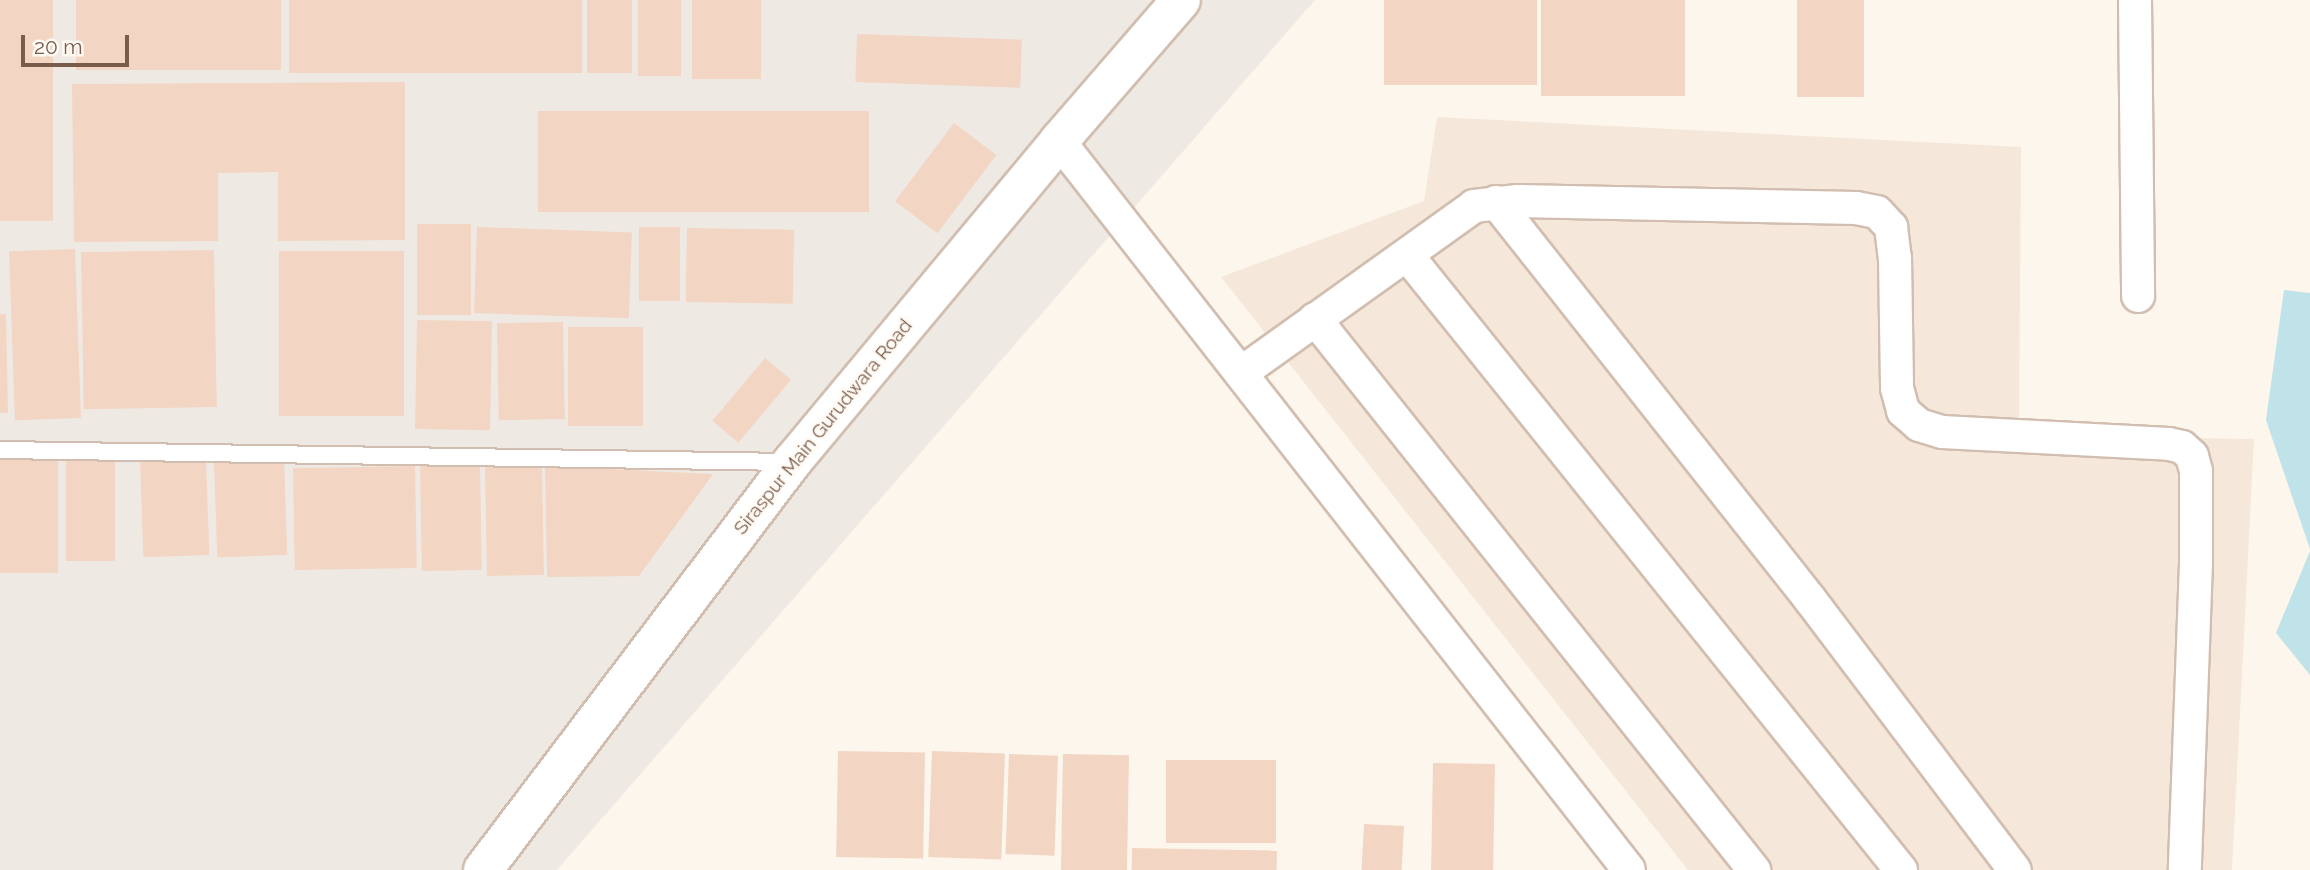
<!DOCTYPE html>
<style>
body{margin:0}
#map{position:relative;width:2310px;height:870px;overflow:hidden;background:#fdf6ec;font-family:Raleway,sans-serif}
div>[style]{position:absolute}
.residential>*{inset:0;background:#f5e8da}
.industrial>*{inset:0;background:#efe9e4}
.water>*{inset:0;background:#bfe3e8}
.building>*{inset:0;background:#f3d5c3;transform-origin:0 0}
.roads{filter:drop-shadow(2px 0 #d1beb0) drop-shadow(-2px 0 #d1beb0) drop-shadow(0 2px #d1beb0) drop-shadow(0 -2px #d1beb0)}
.service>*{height:16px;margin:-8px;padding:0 8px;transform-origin:8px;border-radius:8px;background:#fff}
.minor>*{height:32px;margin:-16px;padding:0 16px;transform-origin:16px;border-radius:16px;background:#fff}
.tertiary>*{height:38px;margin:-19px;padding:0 19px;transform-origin:19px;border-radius:19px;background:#fff}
span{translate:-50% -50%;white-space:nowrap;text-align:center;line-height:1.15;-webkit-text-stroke:5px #fffaf3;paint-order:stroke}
.street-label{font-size:19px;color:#7a5c4d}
.scale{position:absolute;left:21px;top:35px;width:108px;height:32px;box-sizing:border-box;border:4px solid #7a5c4d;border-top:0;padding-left:9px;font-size:21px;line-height:24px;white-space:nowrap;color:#7a5c4d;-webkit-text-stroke:5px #fffaf3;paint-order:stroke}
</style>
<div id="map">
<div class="residential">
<i style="clip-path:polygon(1437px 117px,2021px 147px,2019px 435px,2254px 439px,2232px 870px,1688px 870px,1221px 277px,1424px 201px)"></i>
</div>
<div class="industrial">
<i style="clip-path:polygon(0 0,1315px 0,557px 870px,0 870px)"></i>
</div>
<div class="water">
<i style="clip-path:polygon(2284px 290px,2310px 293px,2310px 549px,2266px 420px)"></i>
<i style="clip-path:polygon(2310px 551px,2310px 675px,2276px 633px)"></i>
</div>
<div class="building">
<i style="left:0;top:0;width:53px;height:221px"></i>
<i style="left:76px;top:0;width:205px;height:70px"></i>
<i style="left:289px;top:0;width:293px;height:73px"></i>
<i style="left:587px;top:0;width:45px;height:73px"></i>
<i style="left:638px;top:0;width:43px;height:76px"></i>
<i style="left:692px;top:0;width:69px;height:79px"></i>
<i style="left:1384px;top:0;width:153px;height:85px"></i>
<i style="left:1541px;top:0;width:144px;height:96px"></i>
<i style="left:1797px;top:0;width:67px;height:97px"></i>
<i style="left:857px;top:34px;width:165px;height:48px;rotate:2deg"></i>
<i style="clip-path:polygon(405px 82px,405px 240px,278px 241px,278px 172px,218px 173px,218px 241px,74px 242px,72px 84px)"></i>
<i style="left:538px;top:111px;width:331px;height:101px"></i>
<i style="left:954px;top:123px;width:53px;height:98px;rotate:37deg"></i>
<i style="left:417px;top:224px;width:54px;height:91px"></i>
<i style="left:477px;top:227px;width:155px;height:86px;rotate:2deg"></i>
<i style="left:639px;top:227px;width:41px;height:74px"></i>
<i style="left:687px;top:228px;width:107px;height:74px;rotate:1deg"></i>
<i style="left:75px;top:249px;width:169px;height:66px;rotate:88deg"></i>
<i style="left:214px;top:250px;width:157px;height:133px;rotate:89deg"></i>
<i style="left:279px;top:251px;width:125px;height:165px"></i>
<i style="clip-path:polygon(0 314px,6px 314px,8px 413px,0 413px)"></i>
<i style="left:417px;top:320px;width:75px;height:109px;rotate:1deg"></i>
<i style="left:563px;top:322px;width:97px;height:66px;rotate:89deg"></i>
<i style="left:568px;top:327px;width:75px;height:99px"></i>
<i style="left:765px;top:358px;width:34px;height:82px;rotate:40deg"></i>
<i style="left:0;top:452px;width:58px;height:121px"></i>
<i style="left:66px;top:457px;width:49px;height:104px"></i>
<i style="left:206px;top:459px;width:96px;height:66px;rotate:88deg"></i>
<i style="left:284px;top:460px;width:95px;height:70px;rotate:88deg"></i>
<i style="left:480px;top:465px;width:105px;height:60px;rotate:89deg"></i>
<i style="left:415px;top:466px;width:102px;height:122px;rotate:89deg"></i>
<i style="left:542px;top:466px;width:109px;height:57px;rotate:89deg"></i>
<i style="clip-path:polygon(545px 466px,713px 474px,639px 576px,547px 577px)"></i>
<i style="left:838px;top:751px;width:87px;height:106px;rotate:1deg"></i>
<i style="left:932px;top:751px;width:73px;height:106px;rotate:2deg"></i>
<i style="left:1009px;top:754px;width:49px;height:100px;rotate:2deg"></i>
<i style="left:1063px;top:754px;width:66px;height:116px;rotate:1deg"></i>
<i style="left:1276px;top:760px;width:83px;height:110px;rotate:90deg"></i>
<i style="left:1433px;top:763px;width:62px;height:107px;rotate:1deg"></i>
<i style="left:1364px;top:824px;width:40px;height:46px;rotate:3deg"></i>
<i style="left:1132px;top:848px;width:145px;height:22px;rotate:1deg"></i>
</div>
<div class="roads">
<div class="service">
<i style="left:0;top:450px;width:790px;rotate:0.87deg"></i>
</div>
<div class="minor">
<i style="left:2135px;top:0;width:296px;rotate:89.4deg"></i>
<i style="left:1059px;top:141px;width:925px;rotate:51.98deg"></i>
<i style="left:1496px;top:202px;width:505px;rotate:51.68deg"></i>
<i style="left:1809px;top:598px;width:341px;rotate:52.9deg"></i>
<i style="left:1407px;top:255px;width:789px;rotate:51.23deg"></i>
<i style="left:1315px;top:319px;width:705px;rotate:51.45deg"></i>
<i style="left:1241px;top:373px;width:287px;rotate:-35.6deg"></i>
<i style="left:1474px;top:206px;width:44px;rotate:-6.5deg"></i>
<i style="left:1518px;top:201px;width:338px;rotate:1.2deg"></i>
<i style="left:1856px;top:208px;width:21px;rotate:11deg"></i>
<i style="left:1877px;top:212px;width:21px;rotate:47deg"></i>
<i style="left:1891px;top:227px;width:31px;rotate:83deg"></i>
<i style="left:1895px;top:258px;width:130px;rotate:89.1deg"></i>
<i style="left:1897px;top:388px;width:24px;rotate:75deg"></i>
<i style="left:1903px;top:411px;width:21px;rotate:41deg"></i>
<i style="left:1919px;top:425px;width:24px;rotate:17deg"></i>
<i style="left:1942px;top:432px;width:227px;rotate:3deg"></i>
<i style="left:2169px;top:444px;width:13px;rotate:13deg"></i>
<i style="left:2182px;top:447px;width:13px;rotate:42deg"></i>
<i style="left:2192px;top:456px;width:16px;rotate:75deg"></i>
<i style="left:2196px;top:471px;width:92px;rotate:90deg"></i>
<i style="left:2196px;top:563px;width:307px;rotate:92.1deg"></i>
</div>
<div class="tertiary">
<i style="left:483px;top:870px;width:512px;rotate:-52.86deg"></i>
<i style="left:792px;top:462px;width:418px;rotate:-50.2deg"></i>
<i style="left:1059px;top:141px;width:186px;rotate:-49.1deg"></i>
</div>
</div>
<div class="street-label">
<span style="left:823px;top:427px;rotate:-51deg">Siraspur Main Gurudwara Road</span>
</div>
<div class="scale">20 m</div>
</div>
